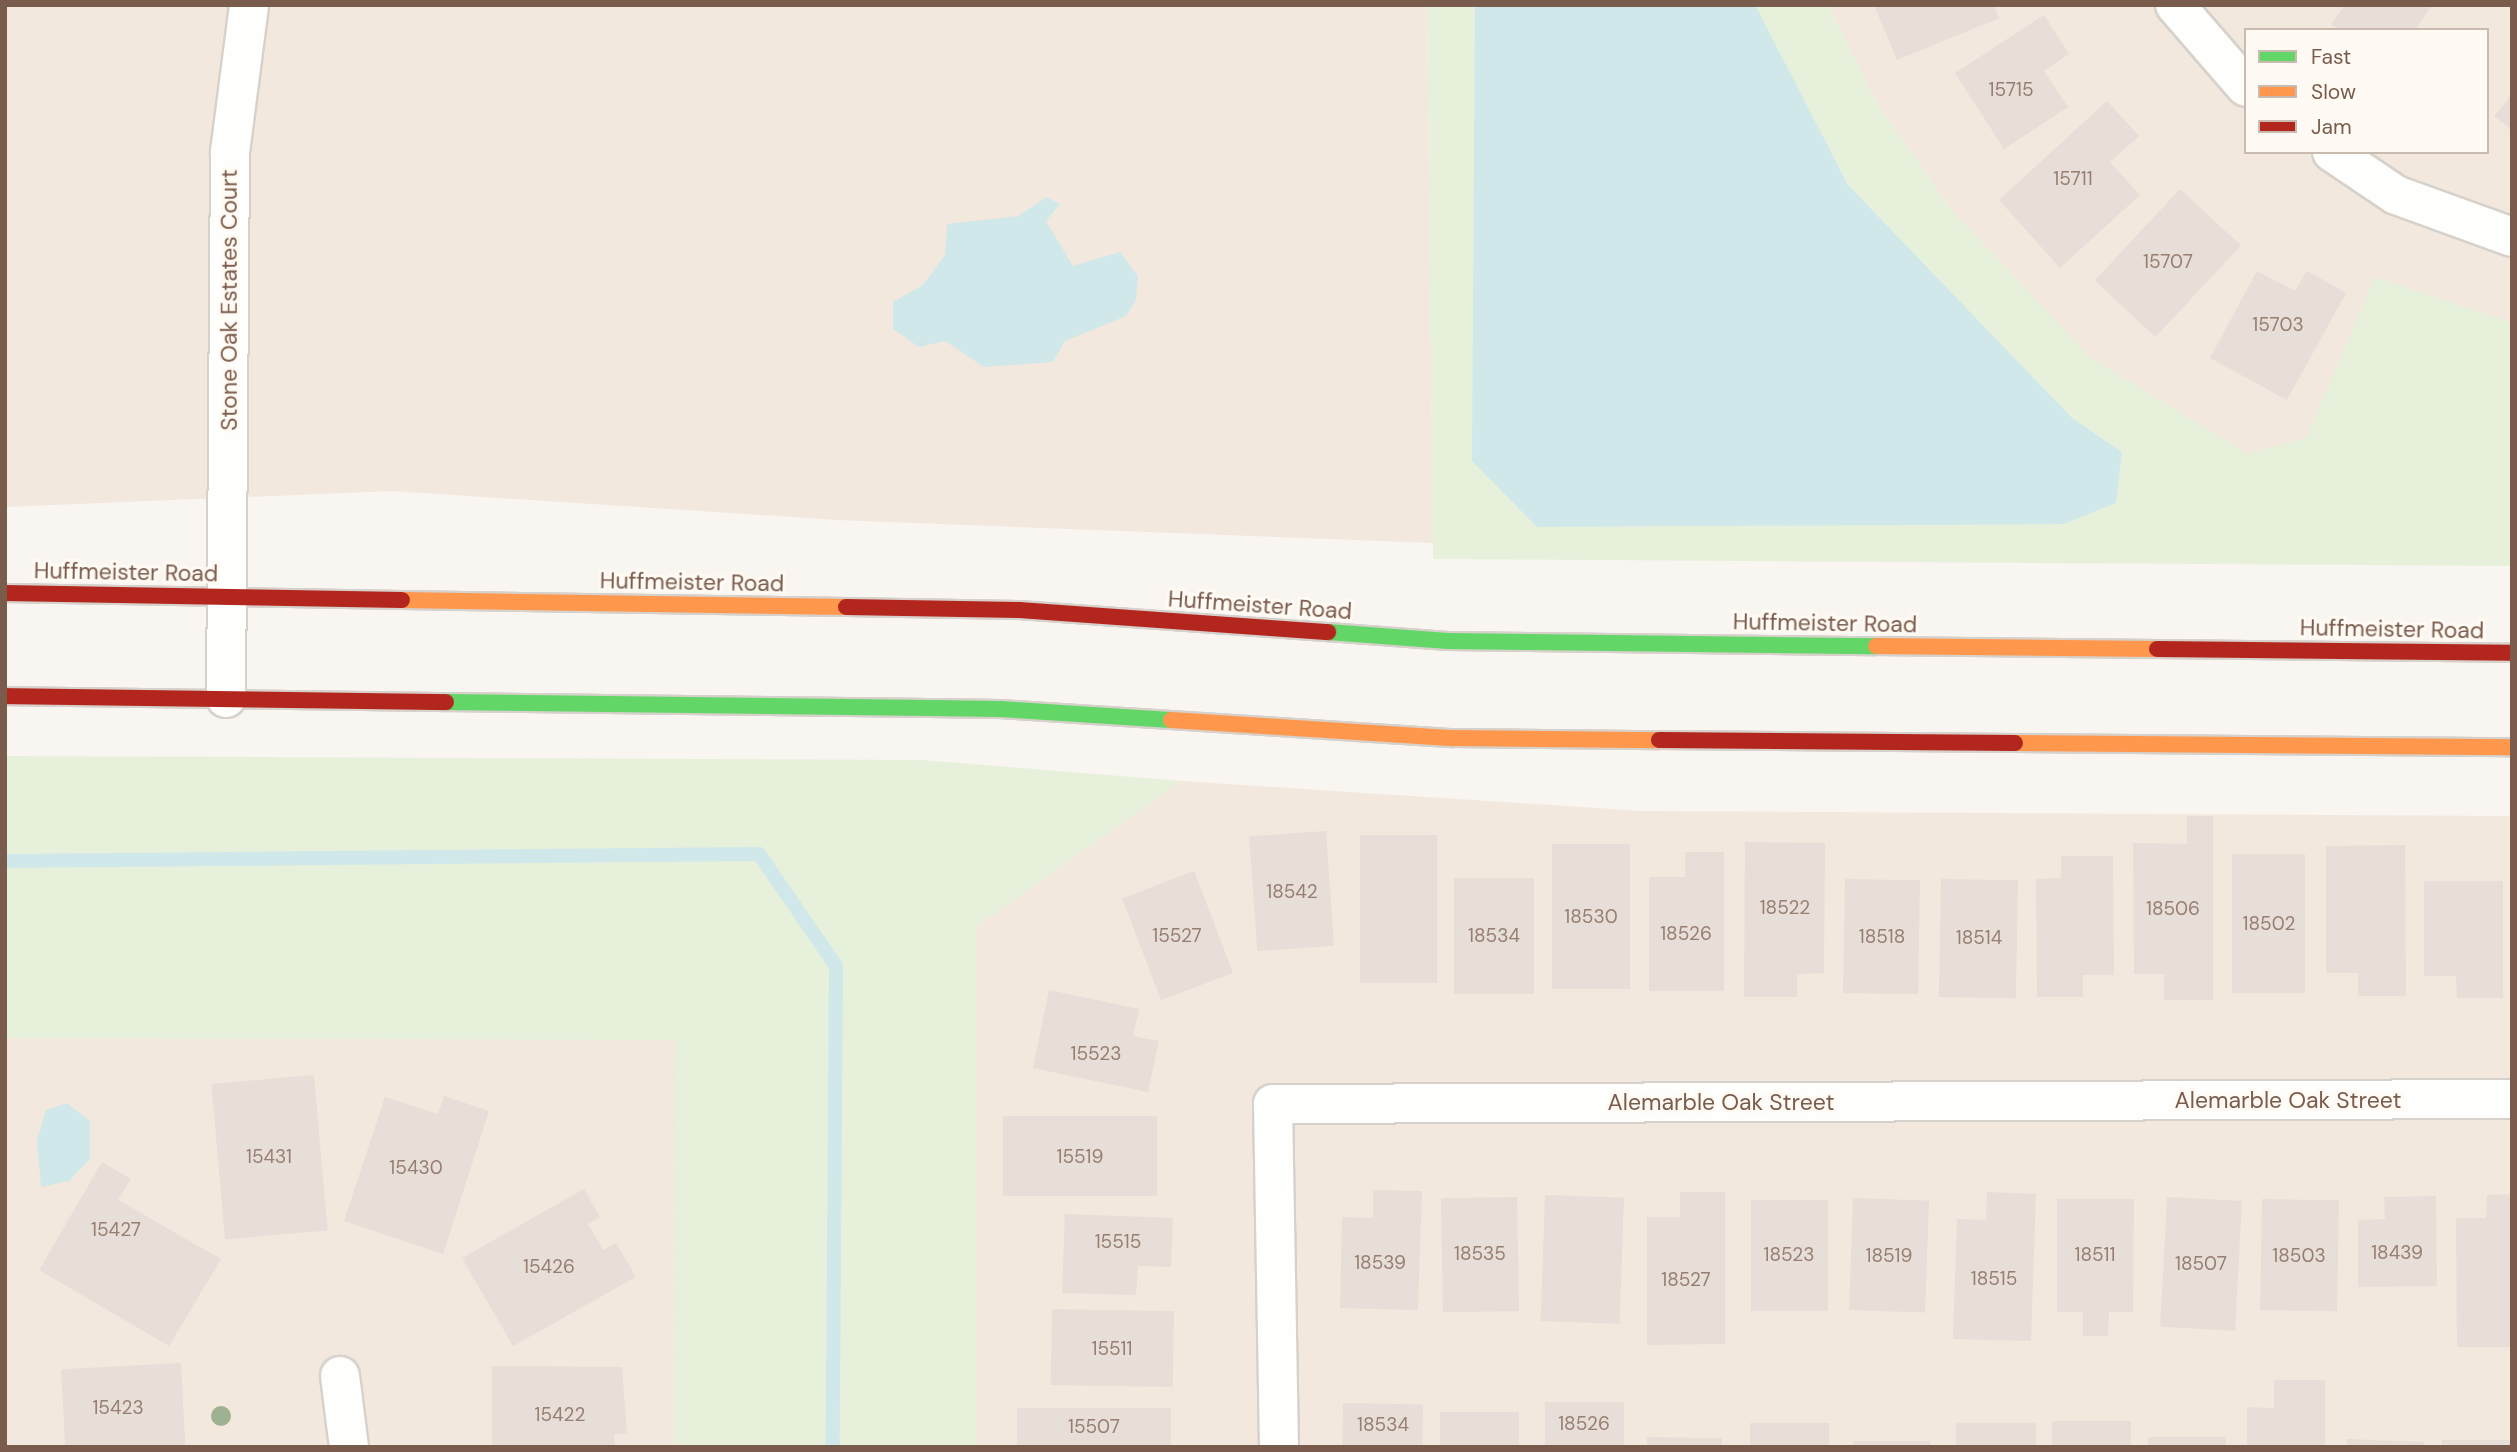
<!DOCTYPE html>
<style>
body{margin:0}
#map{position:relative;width:2517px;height:1452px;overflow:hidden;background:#f9f5f0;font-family:"DM Sans",sans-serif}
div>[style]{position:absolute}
.residential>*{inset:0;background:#f2e8de;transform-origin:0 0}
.green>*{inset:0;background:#e7f0db}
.water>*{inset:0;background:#d0e8ea}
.stream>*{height:14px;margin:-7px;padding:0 7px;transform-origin:7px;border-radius:7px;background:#d0e8ea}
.building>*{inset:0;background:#e6ded7;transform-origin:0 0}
.roads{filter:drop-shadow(2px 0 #d7d1cb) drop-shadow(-2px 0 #d7d1cb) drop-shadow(0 2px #d7d1cb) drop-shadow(0 -2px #d7d1cb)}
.street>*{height:38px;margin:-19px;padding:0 19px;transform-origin:19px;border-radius:19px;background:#fefefd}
.fast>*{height:16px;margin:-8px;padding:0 8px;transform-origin:8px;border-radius:8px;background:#63d668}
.slow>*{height:16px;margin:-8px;padding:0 8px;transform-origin:8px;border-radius:8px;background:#ff974d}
.jam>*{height:16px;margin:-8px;padding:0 8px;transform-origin:8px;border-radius:8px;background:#b3261e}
.trees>*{width:20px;height:20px;margin:-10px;border-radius:50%;background:#9eb190}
span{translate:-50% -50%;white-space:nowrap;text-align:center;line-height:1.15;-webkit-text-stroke:6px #fffaf3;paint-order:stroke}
.number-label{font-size:19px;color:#977e72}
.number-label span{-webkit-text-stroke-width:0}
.street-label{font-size:23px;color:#7a5c4d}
.frame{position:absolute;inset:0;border:7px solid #7a5c4d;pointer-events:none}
.legend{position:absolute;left:2244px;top:28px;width:245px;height:126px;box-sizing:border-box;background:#fffaf3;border:2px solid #cabbb1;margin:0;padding:9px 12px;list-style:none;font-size:21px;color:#7a5c4d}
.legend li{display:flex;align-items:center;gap:14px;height:35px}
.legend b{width:35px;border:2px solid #cabbb1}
</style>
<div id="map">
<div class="residential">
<i style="clip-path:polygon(5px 5px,1427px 5px,1433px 543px,838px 520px,392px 491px,5px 507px)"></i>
<i style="clip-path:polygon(evenodd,1828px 5px,2512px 5px,2512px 566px,2247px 454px,2091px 359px,1950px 208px,1875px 100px,1828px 5px,2246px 30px,2487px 30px,2487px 152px,2246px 152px,2246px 30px)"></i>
<i style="clip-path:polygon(1181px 781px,1642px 811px,2512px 816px,2512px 1447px,976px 1447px,976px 927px)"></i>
<i style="left:5px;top:1038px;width:670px;height:409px"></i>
</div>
<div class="green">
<i style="clip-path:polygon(1427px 5px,1828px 5px,1875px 100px,1950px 208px,2091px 358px,2247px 453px,2306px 438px,2375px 277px,2512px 323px,2512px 566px,1433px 559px)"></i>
<i style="clip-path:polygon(5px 756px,922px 760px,1181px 781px,976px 927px,976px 1447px,674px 1447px,675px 1040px,5px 1038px)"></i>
</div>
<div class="water">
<i style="clip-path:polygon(1475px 5px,1755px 5px,1848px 185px,2072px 418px,2122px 452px,2116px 503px,2064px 524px,1537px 527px,1472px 461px)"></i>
<i style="clip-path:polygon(1046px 197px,1060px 204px,1046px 221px,1073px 266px,1120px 252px,1138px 276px,1136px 300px,1126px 316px,1065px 341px,1053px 362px,984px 367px,945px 341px,919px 347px,893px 329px,893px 302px,923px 285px,945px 255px,947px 224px,1018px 216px)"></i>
<i style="clip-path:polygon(67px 1103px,90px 1121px,90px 1159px,69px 1181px,41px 1187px,37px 1140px,46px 1110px)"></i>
</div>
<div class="stream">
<i style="left:5px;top:861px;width:754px;rotate:-0.53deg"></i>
<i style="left:759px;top:854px;width:136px;rotate:55.5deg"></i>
<i style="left:836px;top:966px;width:481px;rotate:90.4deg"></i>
</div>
<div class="building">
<i style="clip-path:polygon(1874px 5px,1994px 5px,1999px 18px,1897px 60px)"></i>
<i style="clip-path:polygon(2345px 5px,2432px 5px,2415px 30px,2339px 30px,2331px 24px)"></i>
<i style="clip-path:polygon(2044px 15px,2069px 54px,2044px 71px,2068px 107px,2004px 149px,1955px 73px)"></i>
<i style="clip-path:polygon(2512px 95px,2512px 130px,2494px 116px)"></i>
<i style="clip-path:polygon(2107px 101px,2139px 136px,2110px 162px,2140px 195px,2060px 268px,1999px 200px)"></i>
<i style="left:2180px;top:189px;width:83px;height:125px;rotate:43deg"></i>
<i style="clip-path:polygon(2257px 271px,2295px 291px,2307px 271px,2346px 293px,2287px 400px,2210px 358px)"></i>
<i style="clip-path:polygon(2187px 816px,2213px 816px,2213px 1000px,2164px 1000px,2164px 974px,2134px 974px,2133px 843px,2187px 844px)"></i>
<i style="left:1326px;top:831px;width:115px;height:77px;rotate:86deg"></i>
<i style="left:1360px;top:835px;width:77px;height:148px"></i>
<i style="clip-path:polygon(1745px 842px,1825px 843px,1824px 973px,1797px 974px,1797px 997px,1744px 997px)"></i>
<i style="left:1552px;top:844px;width:78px;height:145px"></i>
<i style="clip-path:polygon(2405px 845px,2406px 996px,2358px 996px,2358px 973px,2326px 973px,2326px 846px)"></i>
<i style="clip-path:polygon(1685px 852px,1724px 852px,1724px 991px,1649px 991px,1649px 877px,1685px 877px)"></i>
<i style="left:2305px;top:854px;width:139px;height:73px;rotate:90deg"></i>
<i style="clip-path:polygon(2061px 856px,2113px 856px,2114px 975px,2083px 975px,2083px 997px,2037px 997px,2036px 879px,2061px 878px)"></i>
<i style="left:1194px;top:871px;width:109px;height:77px;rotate:69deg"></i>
<i style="left:1454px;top:878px;width:80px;height:116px"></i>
<i style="left:1845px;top:879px;width:75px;height:114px;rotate:1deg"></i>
<i style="left:1941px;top:879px;width:77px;height:118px;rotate:1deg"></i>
<i style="clip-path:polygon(2424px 881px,2503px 881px,2503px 998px,2457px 998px,2456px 976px,2424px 976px)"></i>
<i style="clip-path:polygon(1049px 990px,1139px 1009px,1133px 1036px,1159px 1041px,1148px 1092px,1033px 1068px)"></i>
<i style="left:314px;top:1075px;width:156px;height:103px;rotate:85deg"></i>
<i style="clip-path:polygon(444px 1096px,489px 1111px,443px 1254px,344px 1221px,385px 1097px,438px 1114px)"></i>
<i style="left:1003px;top:1116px;width:154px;height:80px"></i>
<i style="clip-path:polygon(102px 1162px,131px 1179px,118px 1200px,221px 1259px,169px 1346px,39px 1270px)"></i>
<i style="clip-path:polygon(584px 1189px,600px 1217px,588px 1224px,603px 1250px,616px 1243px,636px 1277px,513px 1346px,462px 1258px)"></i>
<i style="clip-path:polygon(1373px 1190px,1422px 1191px,1418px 1310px,1340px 1308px,1342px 1217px,1373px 1218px)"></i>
<i style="clip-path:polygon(1680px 1192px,1725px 1192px,1725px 1344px,1647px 1345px,1647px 1217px,1680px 1217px)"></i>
<i style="clip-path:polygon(1987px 1192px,2036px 1194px,2031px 1341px,1953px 1339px,1957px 1219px,1986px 1220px)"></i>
<i style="clip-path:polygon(2512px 1194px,2512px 1347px,2457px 1347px,2456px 1218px,2486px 1218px,2487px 1195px)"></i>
<i style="left:1545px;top:1195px;width:79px;height:126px;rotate:2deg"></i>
<i style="clip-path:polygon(2436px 1196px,2437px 1286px,2358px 1287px,2358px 1220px,2385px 1219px,2384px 1197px)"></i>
<i style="left:1517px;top:1197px;width:114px;height:76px;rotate:89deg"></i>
<i style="left:2167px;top:1197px;width:75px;height:130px;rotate:3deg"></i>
<i style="left:1853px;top:1198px;width:76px;height:112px;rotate:2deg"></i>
<i style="clip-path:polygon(2057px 1199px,2134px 1199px,2133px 1312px,2109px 1312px,2108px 1336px,2083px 1336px,2083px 1312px,2057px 1312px)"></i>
<i style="left:2262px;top:1199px;width:77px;height:111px;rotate:1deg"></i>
<i style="left:1751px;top:1200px;width:77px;height:111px"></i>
<i style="clip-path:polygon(1065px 1214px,1173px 1218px,1171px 1267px,1138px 1266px,1136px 1295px,1062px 1293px)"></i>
<i style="left:1052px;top:1309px;width:122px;height:76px;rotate:1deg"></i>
<i style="left:181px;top:1363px;width:84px;height:120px;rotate:87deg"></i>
<i style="clip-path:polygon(492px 1366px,622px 1367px,627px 1434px,614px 1434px,615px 1447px,492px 1447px)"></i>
<i style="clip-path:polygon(2274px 1380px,2325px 1380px,2325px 1447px,2247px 1447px,2247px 1407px,2274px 1408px)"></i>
<i style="left:1545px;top:1402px;width:79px;height:45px"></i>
<i style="left:1343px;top:1403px;width:80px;height:44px;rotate:1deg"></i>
<i style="left:1017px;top:1408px;width:154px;height:39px"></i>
<i style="left:1519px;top:1412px;width:35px;height:79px;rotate:90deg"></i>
<i style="left:2131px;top:1421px;width:26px;height:79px;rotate:90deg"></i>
<i style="left:1750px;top:1423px;width:79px;height:24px"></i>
<i style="left:1956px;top:1423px;width:80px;height:24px"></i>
<i style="left:1647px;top:1437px;width:75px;height:10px;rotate:1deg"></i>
<i style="left:2226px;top:1437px;width:10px;height:78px;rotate:90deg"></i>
<i style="clip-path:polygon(2347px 1439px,2424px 1442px,2424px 1447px,2347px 1447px)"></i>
<i style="left:2442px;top:1440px;width:70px;height:7px"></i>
<i style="left:1853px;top:1441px;width:77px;height:6px"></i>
</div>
<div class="roads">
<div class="street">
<i style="left:2175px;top:5px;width:108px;rotate:49.1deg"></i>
<i style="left:2332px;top:152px;width:77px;rotate:33.9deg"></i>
<i style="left:2396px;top:195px;width:123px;rotate:19.9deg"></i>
<i style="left:226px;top:698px;width:546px;rotate:-89.58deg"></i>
<i style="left:230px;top:152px;width:148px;rotate:-82.6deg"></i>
<i style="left:340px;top:1376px;width:72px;rotate:82.8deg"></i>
<i style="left:1279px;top:1447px;width:343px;rotate:-91deg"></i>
<i style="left:1273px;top:1104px;width:1239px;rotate:-0.23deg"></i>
</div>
<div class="fast">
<i style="left:1328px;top:632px;width:120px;rotate:4.3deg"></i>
<i style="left:1448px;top:641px;width:428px;rotate:0.7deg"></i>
<i style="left:446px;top:702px;width:554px;rotate:0.72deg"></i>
<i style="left:1000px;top:709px;width:171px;rotate:3.7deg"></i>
</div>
<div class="slow">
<i style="left:402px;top:600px;width:444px;rotate:0.9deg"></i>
<i style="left:1876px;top:646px;width:281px;rotate:0.6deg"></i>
<i style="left:1171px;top:720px;width:283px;rotate:3.7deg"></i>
<i style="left:1453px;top:738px;width:206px;rotate:0.6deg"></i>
<i style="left:2015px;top:743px;width:497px;rotate:0.5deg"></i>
</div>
<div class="jam">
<i style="left:5px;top:593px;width:397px;rotate:1deg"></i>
<i style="left:846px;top:607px;width:174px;rotate:1deg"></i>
<i style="left:1020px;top:610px;width:309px;rotate:4.1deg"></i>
<i style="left:2157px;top:649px;width:355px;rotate:0.6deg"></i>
<i style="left:5px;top:696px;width:441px;rotate:0.8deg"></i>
<i style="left:1659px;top:740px;width:356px;rotate:0.5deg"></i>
</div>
</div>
<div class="trees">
<i style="left:221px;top:1416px"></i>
</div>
<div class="number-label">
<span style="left:2011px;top:90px">15715</span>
<span style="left:2073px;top:179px">15711</span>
<span style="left:2168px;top:262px">15707</span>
<span style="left:2278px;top:325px">15703</span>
<span style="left:1292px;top:892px">18542</span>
<span style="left:1785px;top:908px">18522</span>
<span style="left:2173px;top:909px">18506</span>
<span style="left:1591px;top:917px">18530</span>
<span style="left:2269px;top:924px">18502</span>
<span style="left:1686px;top:934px">18526</span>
<span style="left:1177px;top:936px">15527</span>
<span style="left:1494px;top:936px">18534</span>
<span style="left:1882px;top:937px">18518</span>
<span style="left:1979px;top:938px">18514</span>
<span style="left:1096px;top:1054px">15523</span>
<span style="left:269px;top:1157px">15431</span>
<span style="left:1080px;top:1157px">15519</span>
<span style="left:416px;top:1168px">15430</span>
<span style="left:116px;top:1230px">15427</span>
<span style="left:1118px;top:1242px">15515</span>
<span style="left:2397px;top:1253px">18439</span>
<span style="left:1480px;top:1254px">18535</span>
<span style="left:1789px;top:1255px">18523</span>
<span style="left:2095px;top:1255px">18511</span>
<span style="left:1889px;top:1256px">18519</span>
<span style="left:2299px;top:1256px">18503</span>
<span style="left:1380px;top:1263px">18539</span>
<span style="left:2201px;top:1264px">18507</span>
<span style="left:549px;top:1267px">15426</span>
<span style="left:1994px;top:1279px">18515</span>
<span style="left:1686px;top:1280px">18527</span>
<span style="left:1112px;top:1349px">15511</span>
<span style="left:118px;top:1408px">15423</span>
<span style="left:560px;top:1415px">15422</span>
<span style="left:1584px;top:1424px">18526</span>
<span style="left:1383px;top:1425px">18534</span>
<span style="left:1094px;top:1427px">15507</span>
</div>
<div class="street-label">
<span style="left:229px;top:300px;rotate:-90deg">Stone Oak Estates Court</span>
<span style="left:126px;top:572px;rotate:1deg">Huffmeister Road</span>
<span style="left:692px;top:582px;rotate:1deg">Huffmeister Road</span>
<span style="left:1260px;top:605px;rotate:4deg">Huffmeister Road</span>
<span style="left:1825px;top:623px;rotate:1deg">Huffmeister Road</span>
<span style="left:2392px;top:629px;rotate:1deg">Huffmeister Road</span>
<span style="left:2288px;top:1100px">Alemarble Oak Street</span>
<span style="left:1721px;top:1102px">Alemarble Oak Street</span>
</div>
<div class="frame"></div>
<ul class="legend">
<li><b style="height:9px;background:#63d668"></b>Fast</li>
<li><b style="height:9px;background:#ff974d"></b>Slow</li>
<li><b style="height:9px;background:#b3261e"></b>Jam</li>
</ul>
</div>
